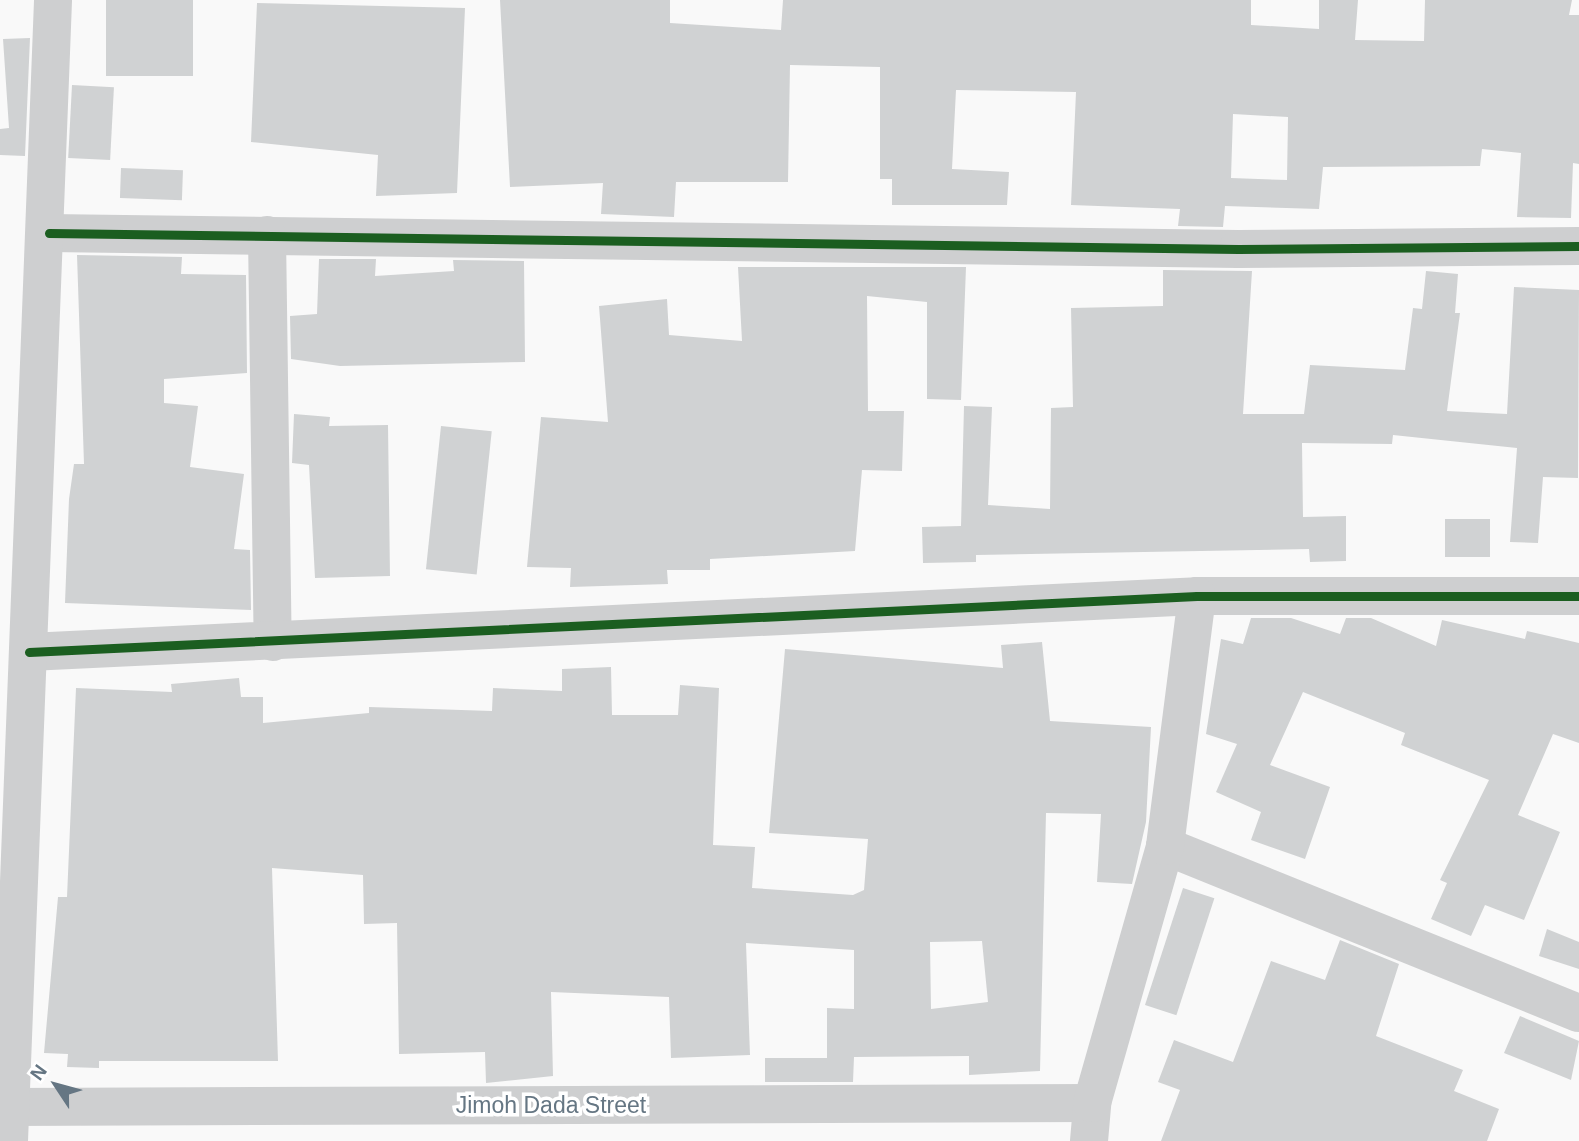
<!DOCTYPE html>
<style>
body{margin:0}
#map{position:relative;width:1579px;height:1141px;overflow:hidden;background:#f9f9f9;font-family:Helvetica,sans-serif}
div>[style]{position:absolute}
.building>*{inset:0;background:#d0d2d3;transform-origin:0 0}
.minor>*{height:38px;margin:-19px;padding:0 19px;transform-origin:19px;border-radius:19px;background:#cecfd0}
.cycleway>*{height:9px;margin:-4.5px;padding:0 4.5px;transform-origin:4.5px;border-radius:4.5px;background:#1b5e20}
span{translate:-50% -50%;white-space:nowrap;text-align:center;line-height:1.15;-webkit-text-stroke:7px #fff;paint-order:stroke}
.street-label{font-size:23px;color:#657683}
.north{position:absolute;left:21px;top:1050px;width:70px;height:70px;-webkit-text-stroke:5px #fff;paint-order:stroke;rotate:306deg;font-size:19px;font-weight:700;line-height:28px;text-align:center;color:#657683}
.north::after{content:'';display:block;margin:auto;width:24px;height:32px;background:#657683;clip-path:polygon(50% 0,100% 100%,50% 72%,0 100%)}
</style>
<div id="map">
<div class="building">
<i style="left:106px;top:0;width:87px;height:76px"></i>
<i style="clip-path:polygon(evenodd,500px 0,670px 0,670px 23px,781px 30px,783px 0,1251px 0,1251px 25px,1319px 29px,1319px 0,1358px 0,1355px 40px,1424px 41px,1425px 0,1572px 0,1569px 15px,1579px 15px,1579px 164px,1573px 163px,1571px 218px,1517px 217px,1521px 153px,1482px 149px,1480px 166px,1323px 167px,1319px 209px,1225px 206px,1223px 227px,1178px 226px,1180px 209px,1071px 205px,1076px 92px,956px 90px,952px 169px,1009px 172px,1007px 205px,892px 205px,892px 179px,880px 179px,880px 67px,790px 65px,788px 182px,676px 182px,674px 217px,601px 214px,603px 183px,510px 187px,500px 0,1233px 114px,1288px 117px,1287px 180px,1231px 178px,1233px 114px)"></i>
<i style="clip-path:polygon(257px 3px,465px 8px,457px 193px,376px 196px,378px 155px,251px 142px)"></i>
<i style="clip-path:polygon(30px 38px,25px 156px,0 155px,0 129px,9px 128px,3px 39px)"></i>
<i style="left:72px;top:85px;width:42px;height:73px;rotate:3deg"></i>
<i style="left:121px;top:168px;width:62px;height:30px;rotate:2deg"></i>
<i style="clip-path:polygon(77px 255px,182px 257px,181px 274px,246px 275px,247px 373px,164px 379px,164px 403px,198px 406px,190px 467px,244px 474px,234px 549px,250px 550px,251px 610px,65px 603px,69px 499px,74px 464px,84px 464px)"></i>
<i style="clip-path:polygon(319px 259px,376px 259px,375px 276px,454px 271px,453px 260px,524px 261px,525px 362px,340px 366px,291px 359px,290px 316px,317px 314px)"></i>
<i style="clip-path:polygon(738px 267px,966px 267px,961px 400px,927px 399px,927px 302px,867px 296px,868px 411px,904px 411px,902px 471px,862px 470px,855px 551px,710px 559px,710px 570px,667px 570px,668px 584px,570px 587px,571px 568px,527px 567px,541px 417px,608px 422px,599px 306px,667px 299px,669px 335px,742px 341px)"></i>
<i style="clip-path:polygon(1163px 270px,1252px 271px,1243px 414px,1304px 414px,1310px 365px,1405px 370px,1413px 308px,1422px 309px,1426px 271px,1458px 274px,1455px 313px,1460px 313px,1447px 411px,1507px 414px,1514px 287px,1579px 290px,1578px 478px,1543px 477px,1538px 543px,1510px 542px,1517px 448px,1393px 435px,1392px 444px,1302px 443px,1303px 517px,1346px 516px,1346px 561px,1310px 562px,1309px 549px,976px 555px,976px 562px,923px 563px,922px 527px,961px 526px,964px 406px,992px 407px,988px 505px,1050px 509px,1051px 408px,1073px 407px,1071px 308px,1163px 306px)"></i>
<i style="clip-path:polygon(294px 414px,330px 417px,329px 426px,388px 425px,390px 576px,315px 578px,309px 465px,292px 463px)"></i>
<i style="left:441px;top:426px;width:51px;height:144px;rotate:6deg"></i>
<i style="left:1445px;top:519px;width:45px;height:38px"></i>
<i style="clip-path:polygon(1251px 618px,1291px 618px,1340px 634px,1346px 618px,1371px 618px,1436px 646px,1442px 620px,1525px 639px,1527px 631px,1579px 643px,1579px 743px,1553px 734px,1518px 815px,1560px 832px,1524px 920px,1485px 905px,1471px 936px,1431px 919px,1447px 883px,1440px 880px,1489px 780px,1401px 745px,1405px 733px,1303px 692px,1270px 765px,1330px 787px,1305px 859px,1251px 840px,1261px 812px,1216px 792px,1237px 744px,1206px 734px,1221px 639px,1243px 644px)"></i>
<i style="clip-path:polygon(evenodd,1042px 642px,1050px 721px,1151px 727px,1146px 822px,1132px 884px,1097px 882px,1101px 814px,1046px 813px,1040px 1071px,969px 1075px,969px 1056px,854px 1057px,853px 1082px,765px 1082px,765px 1058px,827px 1058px,827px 1008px,854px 1009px,854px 950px,746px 943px,750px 1055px,671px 1058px,669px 997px,551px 992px,553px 1076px,486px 1083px,485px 1052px,399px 1054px,397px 923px,364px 924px,363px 875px,272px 868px,278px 1061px,99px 1061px,99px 1068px,67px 1067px,68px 1054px,44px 1053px,58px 897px,67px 897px,76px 688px,172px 692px,171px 684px,239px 678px,241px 697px,263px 697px,263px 723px,369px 713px,369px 707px,492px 711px,493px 688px,562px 691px,562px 669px,611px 667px,612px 715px,678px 715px,680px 685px,719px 688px,713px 845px,755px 847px,752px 888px,853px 895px,864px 890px,868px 839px,769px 833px,785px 649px,1003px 668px,1001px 645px,1042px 642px,982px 941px,988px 1002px,931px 1009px,930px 942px,982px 941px)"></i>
<i style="left:1183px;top:888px;width:33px;height:123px;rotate:18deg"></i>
<i style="clip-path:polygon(1547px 929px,1579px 942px,1579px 969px,1539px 956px)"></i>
<i style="clip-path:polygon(1340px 940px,1399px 964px,1376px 1036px,1463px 1070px,1454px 1091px,1499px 1109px,1487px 1141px,1161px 1141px,1180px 1090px,1158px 1082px,1174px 1040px,1233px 1062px,1271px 961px,1325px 980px)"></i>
<i style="clip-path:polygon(1520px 1016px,1579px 1041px,1571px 1080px,1504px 1053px)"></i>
</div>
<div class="minor">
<i style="left:49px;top:233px;width:1189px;rotate:0.77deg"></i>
<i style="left:1238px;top:249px;width:341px;rotate:-0.5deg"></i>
<i style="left:267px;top:235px;width:407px;rotate:89.2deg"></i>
<i style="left:29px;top:652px;width:1169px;rotate:-2.74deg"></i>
<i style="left:1197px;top:596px;width:382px"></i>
<i style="left:1165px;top:846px;width:446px;rotate:22deg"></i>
<i style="left:10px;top:1107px;width:1082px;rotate:-0.21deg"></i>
<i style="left:9px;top:1141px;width:1142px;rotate:-87.79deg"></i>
<i style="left:1089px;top:1141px;width:38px;rotate:-85deg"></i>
<i style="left:1092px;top:1103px;width:267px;rotate:-74.1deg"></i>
<i style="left:1165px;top:846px;width:252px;rotate:-82.7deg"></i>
</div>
<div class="cycleway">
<i style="left:49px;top:233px;width:1189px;rotate:0.77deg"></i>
<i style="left:1238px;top:249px;width:341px;rotate:-0.5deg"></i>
<i style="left:29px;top:652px;width:1169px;rotate:-2.74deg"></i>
<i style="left:1197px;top:596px;width:382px"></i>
</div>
<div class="street-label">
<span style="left:551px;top:1105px">Jimoh Dada Street</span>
</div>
<div class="north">N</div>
</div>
